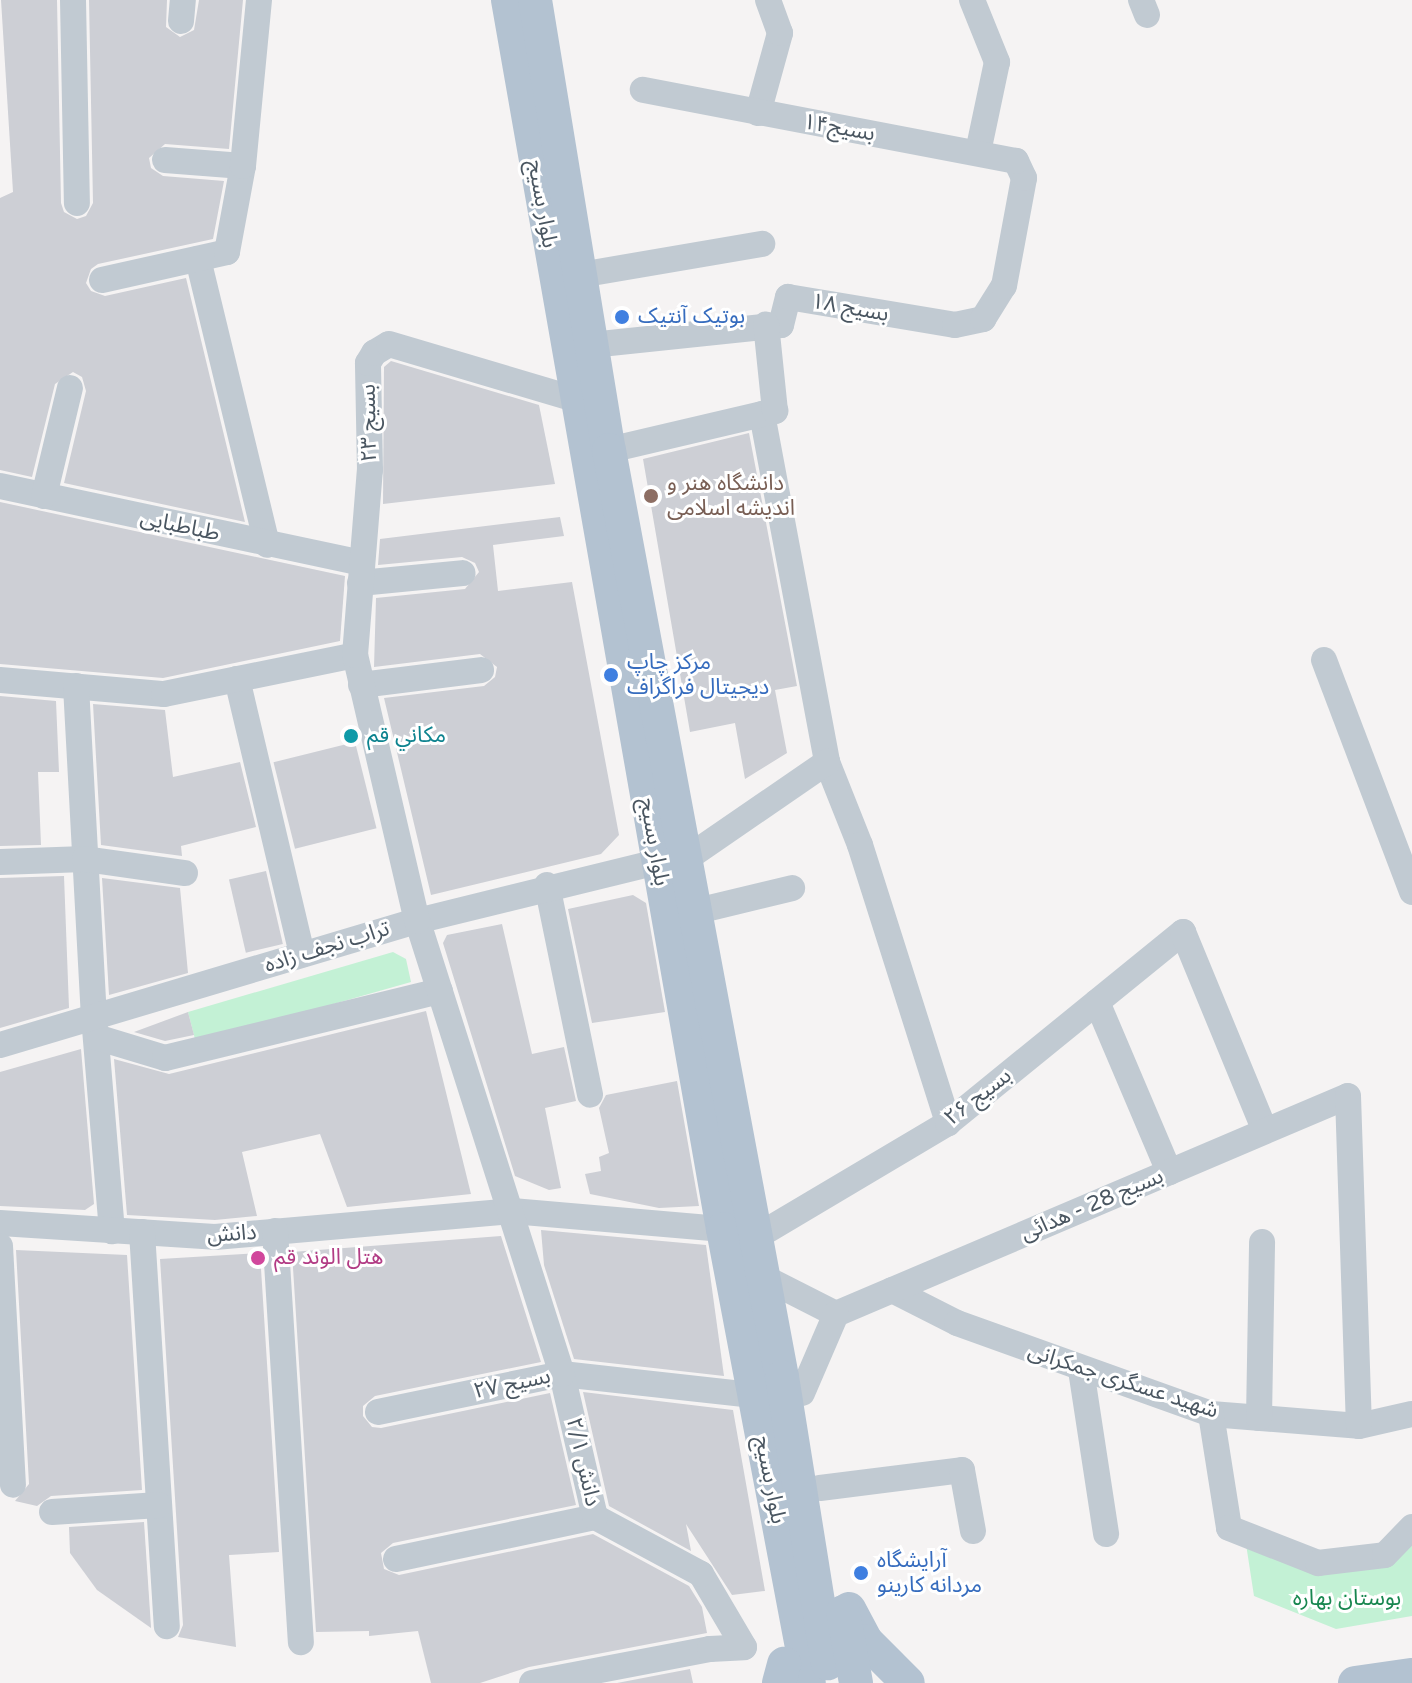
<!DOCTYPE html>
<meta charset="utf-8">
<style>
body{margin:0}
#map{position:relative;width:1412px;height:1683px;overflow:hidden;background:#f5f3f3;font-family:"Varela Round","Noto Sans Arabic",sans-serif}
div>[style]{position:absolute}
.green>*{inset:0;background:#c3f1d5}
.building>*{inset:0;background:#cdcfd5;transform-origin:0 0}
.minor>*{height:26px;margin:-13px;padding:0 13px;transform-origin:13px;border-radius:13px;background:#c1cad2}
.major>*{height:34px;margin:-17px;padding:0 17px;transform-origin:17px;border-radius:17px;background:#b3c2d1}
.dots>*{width:22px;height:22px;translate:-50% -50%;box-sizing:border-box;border:4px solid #fff;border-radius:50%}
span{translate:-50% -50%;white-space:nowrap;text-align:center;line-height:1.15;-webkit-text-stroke:6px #fff;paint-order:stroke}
.street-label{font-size:22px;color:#4a5661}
.shop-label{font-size:22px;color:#366cbe}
.left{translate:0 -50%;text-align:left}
.education-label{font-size:22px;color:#785e54}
.culture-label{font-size:22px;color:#0d838f}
.hotel-label{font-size:22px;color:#b23c85}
.park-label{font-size:22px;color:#17864f}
</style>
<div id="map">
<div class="green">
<i style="clip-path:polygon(393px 952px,406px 959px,411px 982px,196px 1043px,188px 1012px)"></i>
<i style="clip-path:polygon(1412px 1543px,1412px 1616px,1336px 1629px,1254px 1596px,1246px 1544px,1318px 1574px)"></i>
</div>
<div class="building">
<i style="clip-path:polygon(1px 0,57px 0,61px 203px,64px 212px,77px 219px,86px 216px,93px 203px,89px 0,167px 0,166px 27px,180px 37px,194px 30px,199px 0,243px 0,229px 149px,165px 144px,149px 158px,151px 168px,163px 176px,224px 181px,213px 239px,98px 264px,91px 269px,86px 283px,91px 291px,105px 296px,186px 278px,245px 522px,64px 483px,86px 391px,82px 377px,73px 372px,55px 384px,32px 477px,0 470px,0 198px,13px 192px)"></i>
<i style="clip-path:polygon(391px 361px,539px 405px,555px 484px,383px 504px,384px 367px)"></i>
<i style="clip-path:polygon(749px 433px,797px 686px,775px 690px,787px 753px,745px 779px,735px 723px,690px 732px,643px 459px)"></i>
<i style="clip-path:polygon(0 502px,345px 576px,340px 641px,163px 678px,0 664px)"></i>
<i style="clip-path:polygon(560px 517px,564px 536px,493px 545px,498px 591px,572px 582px,619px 835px,601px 854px,431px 895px,384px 698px,484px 686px,495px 677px,497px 667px,480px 654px,374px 667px,376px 598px,465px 589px,479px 572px,475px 563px,462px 557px,378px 565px,380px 539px)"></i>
<i style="clip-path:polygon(0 696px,56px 701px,59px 772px,38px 772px,41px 845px,0 846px)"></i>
<i style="clip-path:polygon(93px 704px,165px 710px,173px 777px,240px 762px,256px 827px,181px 846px,182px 856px,101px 845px)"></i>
<i style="left:355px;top:742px;width:89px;height:84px;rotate:76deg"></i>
<i style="left:266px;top:871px;width:75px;height:38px;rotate:77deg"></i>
<i style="clip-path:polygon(64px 876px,69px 1008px,0 1028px,0 878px)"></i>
<i style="clip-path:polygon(102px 878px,180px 888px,188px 973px,109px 995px)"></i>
<i style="clip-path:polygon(633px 895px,646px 903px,665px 1012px,592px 1023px,568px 909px)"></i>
<i style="clip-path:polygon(502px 924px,532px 1054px,564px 1047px,576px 1101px,545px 1108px,561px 1188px,549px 1190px,515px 1176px,443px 943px,447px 935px)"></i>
<i style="clip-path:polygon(426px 1011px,471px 1194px,347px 1207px,320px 1134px,242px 1152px,257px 1216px,215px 1220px,127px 1215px,114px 1059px,169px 1074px)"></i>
<i style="clip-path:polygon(188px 1012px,194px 1035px,165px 1041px,134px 1032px)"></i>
<i style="clip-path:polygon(81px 1049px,94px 1204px,85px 1210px,0 1206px,0 1072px)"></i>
<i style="clip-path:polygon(677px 1081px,699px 1206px,659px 1208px,590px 1194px,585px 1174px,601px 1171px,599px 1157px,609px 1153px,599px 1108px,606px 1095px)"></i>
<i style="clip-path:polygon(541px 1230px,706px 1245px,724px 1376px,574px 1359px,544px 1265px)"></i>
<i style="clip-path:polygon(501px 1236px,541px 1362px,375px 1396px,363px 1406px,363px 1416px,372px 1427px,381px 1428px,550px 1393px,576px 1505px,393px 1543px,381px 1553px,384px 1569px,399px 1575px,593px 1534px,689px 1586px,702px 1607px,707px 1633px,529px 1667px,480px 1683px,431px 1683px,418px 1631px,369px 1636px,369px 1631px,316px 1632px,292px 1252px)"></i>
<i style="clip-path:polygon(16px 1250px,127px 1255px,142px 1490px,51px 1496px,37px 1506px,15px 1501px,29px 1484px)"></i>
<i style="clip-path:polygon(260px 1253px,279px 1552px,229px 1555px,236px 1647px,178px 1637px,183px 1625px,160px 1259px)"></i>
<i style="clip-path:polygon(583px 1392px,733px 1410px,765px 1591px,732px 1595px,686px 1524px,691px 1551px,609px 1506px)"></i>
<i style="clip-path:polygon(144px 1522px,151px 1627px,151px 1628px,97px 1590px,70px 1553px,69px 1527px)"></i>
<i style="clip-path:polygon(690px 1669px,693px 1683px,617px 1683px)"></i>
</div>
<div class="minor">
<i style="left:73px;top:0;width:203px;rotate:88.9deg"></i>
<i style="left:972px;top:0;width:67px;rotate:68deg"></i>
<i style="left:997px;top:62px;width:92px;rotate:101.9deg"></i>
<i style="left:1141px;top:0;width:16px;rotate:68deg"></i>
<i style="left:181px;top:21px;width:21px;rotate:-85deg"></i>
<i style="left:758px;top:113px;width:83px;rotate:-74.6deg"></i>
<i style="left:780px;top:33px;width:35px;rotate:-110deg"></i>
<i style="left:165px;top:160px;width:78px;rotate:4.4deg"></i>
<i style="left:198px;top:259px;width:294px;rotate:76.4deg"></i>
<i style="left:580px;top:275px;width:185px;rotate:-9.7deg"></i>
<i style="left:102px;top:280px;width:128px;rotate:-12.6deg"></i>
<i style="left:227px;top:252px;width:87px;rotate:-79.5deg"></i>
<i style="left:243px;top:166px;width:167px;rotate:-84.5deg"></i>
<i style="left:591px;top:345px;width:191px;rotate:-6deg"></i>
<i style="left:781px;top:325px;width:29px;rotate:-76deg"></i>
<i style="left:788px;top:297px;width:169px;rotate:9.5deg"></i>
<i style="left:955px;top:325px;width:29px;rotate:-12deg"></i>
<i style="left:983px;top:319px;width:39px;rotate:-58deg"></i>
<i style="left:1004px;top:286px;width:110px;rotate:-79.5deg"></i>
<i style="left:1024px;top:178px;width:19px;rotate:-115deg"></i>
<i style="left:1016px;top:161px;width:380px;rotate:-169.2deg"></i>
<i style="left:762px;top:414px;width:354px;rotate:79.4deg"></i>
<i style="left:827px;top:762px;width:89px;rotate:68.3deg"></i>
<i style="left:860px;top:845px;width:292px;rotate:72.4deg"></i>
<i style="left:609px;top:450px;width:171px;rotate:-13.2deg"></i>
<i style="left:775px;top:411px;width:87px;rotate:-95.9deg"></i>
<i style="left:0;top:486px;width:369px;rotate:12deg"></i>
<i style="left:44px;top:496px;width:111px;rotate:-76.5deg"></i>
<i style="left:360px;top:583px;width:103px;rotate:-5.5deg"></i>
<i style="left:1324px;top:660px;width:248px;rotate:69.2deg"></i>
<i style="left:237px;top:679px;width:283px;rotate:76.7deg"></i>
<i style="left:0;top:680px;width:165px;rotate:4.9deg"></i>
<i style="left:164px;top:694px;width:195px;rotate:-11.5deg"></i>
<i style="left:361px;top:685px;width:121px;rotate:-7.1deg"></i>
<i style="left:76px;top:686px;width:331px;rotate:86.9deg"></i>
<i style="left:94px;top:1017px;width:215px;rotate:85.2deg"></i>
<i style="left:683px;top:861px;width:175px;rotate:-34.5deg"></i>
<i style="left:0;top:862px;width:85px;rotate:-2deg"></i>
<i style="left:85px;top:859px;width:101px;rotate:8deg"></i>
<i style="left:547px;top:885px;width:214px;rotate:78.4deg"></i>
<i style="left:693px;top:912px;width:102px;rotate:-13.6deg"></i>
<i style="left:1097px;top:1002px;width:185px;rotate:67deg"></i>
<i style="left:96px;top:1037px;width:72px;rotate:16.9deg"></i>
<i style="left:165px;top:1058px;width:283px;rotate:-13.7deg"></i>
<i style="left:0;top:1045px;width:435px;rotate:-16.6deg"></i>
<i style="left:417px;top:921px;width:248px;rotate:-13.8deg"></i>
<i style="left:0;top:1223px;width:215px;rotate:3.7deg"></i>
<i style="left:215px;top:1237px;width:298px;rotate:-5deg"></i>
<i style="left:512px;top:1211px;width:212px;rotate:4.9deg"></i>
<i style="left:275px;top:1231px;width:412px;rotate:86.4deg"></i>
<i style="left:142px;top:1232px;width:395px;rotate:86.4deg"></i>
<i style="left:756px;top:1237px;width:223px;rotate:-30.7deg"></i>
<i style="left:948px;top:1123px;width:303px;rotate:-39.1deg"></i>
<i style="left:1183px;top:932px;width:215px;rotate:67.6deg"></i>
<i style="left:0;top:1246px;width:239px;rotate:86.9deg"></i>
<i style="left:763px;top:1277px;width:82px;rotate:26.9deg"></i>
<i style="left:892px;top:1290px;width:73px;rotate:26.9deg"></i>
<i style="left:957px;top:1323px;width:270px;rotate:19.7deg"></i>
<i style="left:1211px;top:1414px;width:148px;rotate:4.6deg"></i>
<i style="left:1359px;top:1426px;width:54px;rotate:-12.8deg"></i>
<i style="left:836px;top:1314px;width:556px;rotate:-23.06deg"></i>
<i style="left:1348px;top:1096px;width:330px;rotate:88.1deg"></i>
<i style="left:1081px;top:1370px;width:166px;rotate:81.3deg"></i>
<i style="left:802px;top:1393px;width:86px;rotate:-66.7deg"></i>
<i style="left:378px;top:1412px;width:188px;rotate:-11.7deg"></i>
<i style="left:562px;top:1374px;width:181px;rotate:6.3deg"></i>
<i style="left:1211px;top:1414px;width:115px;rotate:81deg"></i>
<i style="left:1229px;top:1528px;width:96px;rotate:21.5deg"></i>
<i style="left:1318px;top:1563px;width:67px;rotate:-6.8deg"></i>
<i style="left:1385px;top:1555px;width:39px;rotate:-46deg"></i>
<i style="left:1259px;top:1418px;width:176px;rotate:-89deg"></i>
<i style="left:820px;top:1488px;width:143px;rotate:-7.2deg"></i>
<i style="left:962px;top:1470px;width:62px;rotate:79.8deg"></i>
<i style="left:52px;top:1512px;width:107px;rotate:-3.7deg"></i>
<i style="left:396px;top:1559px;width:203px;rotate:-11.9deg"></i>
<i style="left:532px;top:1683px;width:181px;rotate:-10.8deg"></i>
<i style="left:710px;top:1649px;width:34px;rotate:-3deg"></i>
<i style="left:744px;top:1647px;width:85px;rotate:-120.5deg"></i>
<i style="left:701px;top:1574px;width:120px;rotate:-151.7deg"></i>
<i style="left:595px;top:1517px;width:147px;rotate:-103deg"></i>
<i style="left:562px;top:1374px;width:476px;rotate:-107.7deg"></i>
<i style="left:417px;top:921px;width:273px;rotate:-103.1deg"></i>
<i style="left:355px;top:655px;width:186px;rotate:-85.4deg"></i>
<i style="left:370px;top:470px;width:107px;rotate:-91.1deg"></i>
<i style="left:368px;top:363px;width:12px;rotate:-59deg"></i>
<i style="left:374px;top:353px;width:17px;rotate:-31deg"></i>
<i style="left:389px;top:344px;width:194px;rotate:16.5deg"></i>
</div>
<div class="major">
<i style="left:508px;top:0;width:1248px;rotate:80.08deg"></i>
<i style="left:723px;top:1229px;width:462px;rotate:79.3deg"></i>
<i style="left:535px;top:0;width:456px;rotate:80.7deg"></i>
<i style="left:609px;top:450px;width:943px;rotate:79.43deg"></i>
<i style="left:782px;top:1377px;width:290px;rotate:80.9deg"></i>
<i style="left:849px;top:1609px;width:36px;rotate:62deg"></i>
<i style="left:866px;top:1641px;width:59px;rotate:45deg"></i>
<i style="left:843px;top:1612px;width:72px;rotate:79.6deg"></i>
<i style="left:779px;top:1683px;width:20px;rotate:-75deg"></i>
<i style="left:1355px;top:1683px;width:58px;rotate:-8deg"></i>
</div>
<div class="dots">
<i style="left:622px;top:317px;background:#3f7fe0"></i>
<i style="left:651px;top:496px;background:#8d6e63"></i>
<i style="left:611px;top:675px;background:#3f7fe0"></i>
<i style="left:351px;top:736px;background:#0f9aa8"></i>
<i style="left:258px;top:1258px;background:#d1479c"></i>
<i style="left:861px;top:1573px;background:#3f7fe0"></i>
</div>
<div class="street-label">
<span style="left:839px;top:128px;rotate:10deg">بسیج۱۴</span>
<span style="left:542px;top:204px;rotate:80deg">بلوار بسیج</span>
<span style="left:850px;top:308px;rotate:10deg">بسیج ۱۸</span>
<span style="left:369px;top:423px;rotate:-91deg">بسیج ۲۳</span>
<span style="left:180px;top:526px;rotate:12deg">طباطبایی</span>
<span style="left:654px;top:842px;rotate:80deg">بلوار بسیج</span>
<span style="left:327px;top:947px;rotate:-17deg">تراب نجف زاده</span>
<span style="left:978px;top:1097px;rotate:-38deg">بسیج ۲۶</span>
<span style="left:1092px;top:1205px;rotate:-23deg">بسیج 28 - هدائی</span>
<span style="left:232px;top:1234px;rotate:-3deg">دانش</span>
<span style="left:1123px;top:1381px;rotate:18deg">شهید عسگری جمکرانی</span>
<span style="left:512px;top:1384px;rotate:-12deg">بسیج ۲۷</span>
<span style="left:583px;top:1462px;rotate:77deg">دانش ۲/۱</span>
<span style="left:770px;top:1480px;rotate:79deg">بلوار بسیج</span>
</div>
<div class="shop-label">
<span class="left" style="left:638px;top:317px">بوتیک آنتیک</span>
<span class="left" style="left:627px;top:675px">مرکز چاپ<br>دیجیتال فراگراف</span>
<span class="left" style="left:877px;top:1573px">آرایشگاه<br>مردانه کارینو</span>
</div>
<div class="education-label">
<span class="left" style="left:667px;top:496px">دانشگاه هنر و<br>اندیشه اسلامی</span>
</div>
<div class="culture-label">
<span class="left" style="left:367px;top:736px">مكاني قم</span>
</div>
<div class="hotel-label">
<span class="left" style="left:274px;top:1258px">هتل الوند قم</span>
</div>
<div class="park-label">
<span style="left:1347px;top:1599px">بوستان بهاره</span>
</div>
</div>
